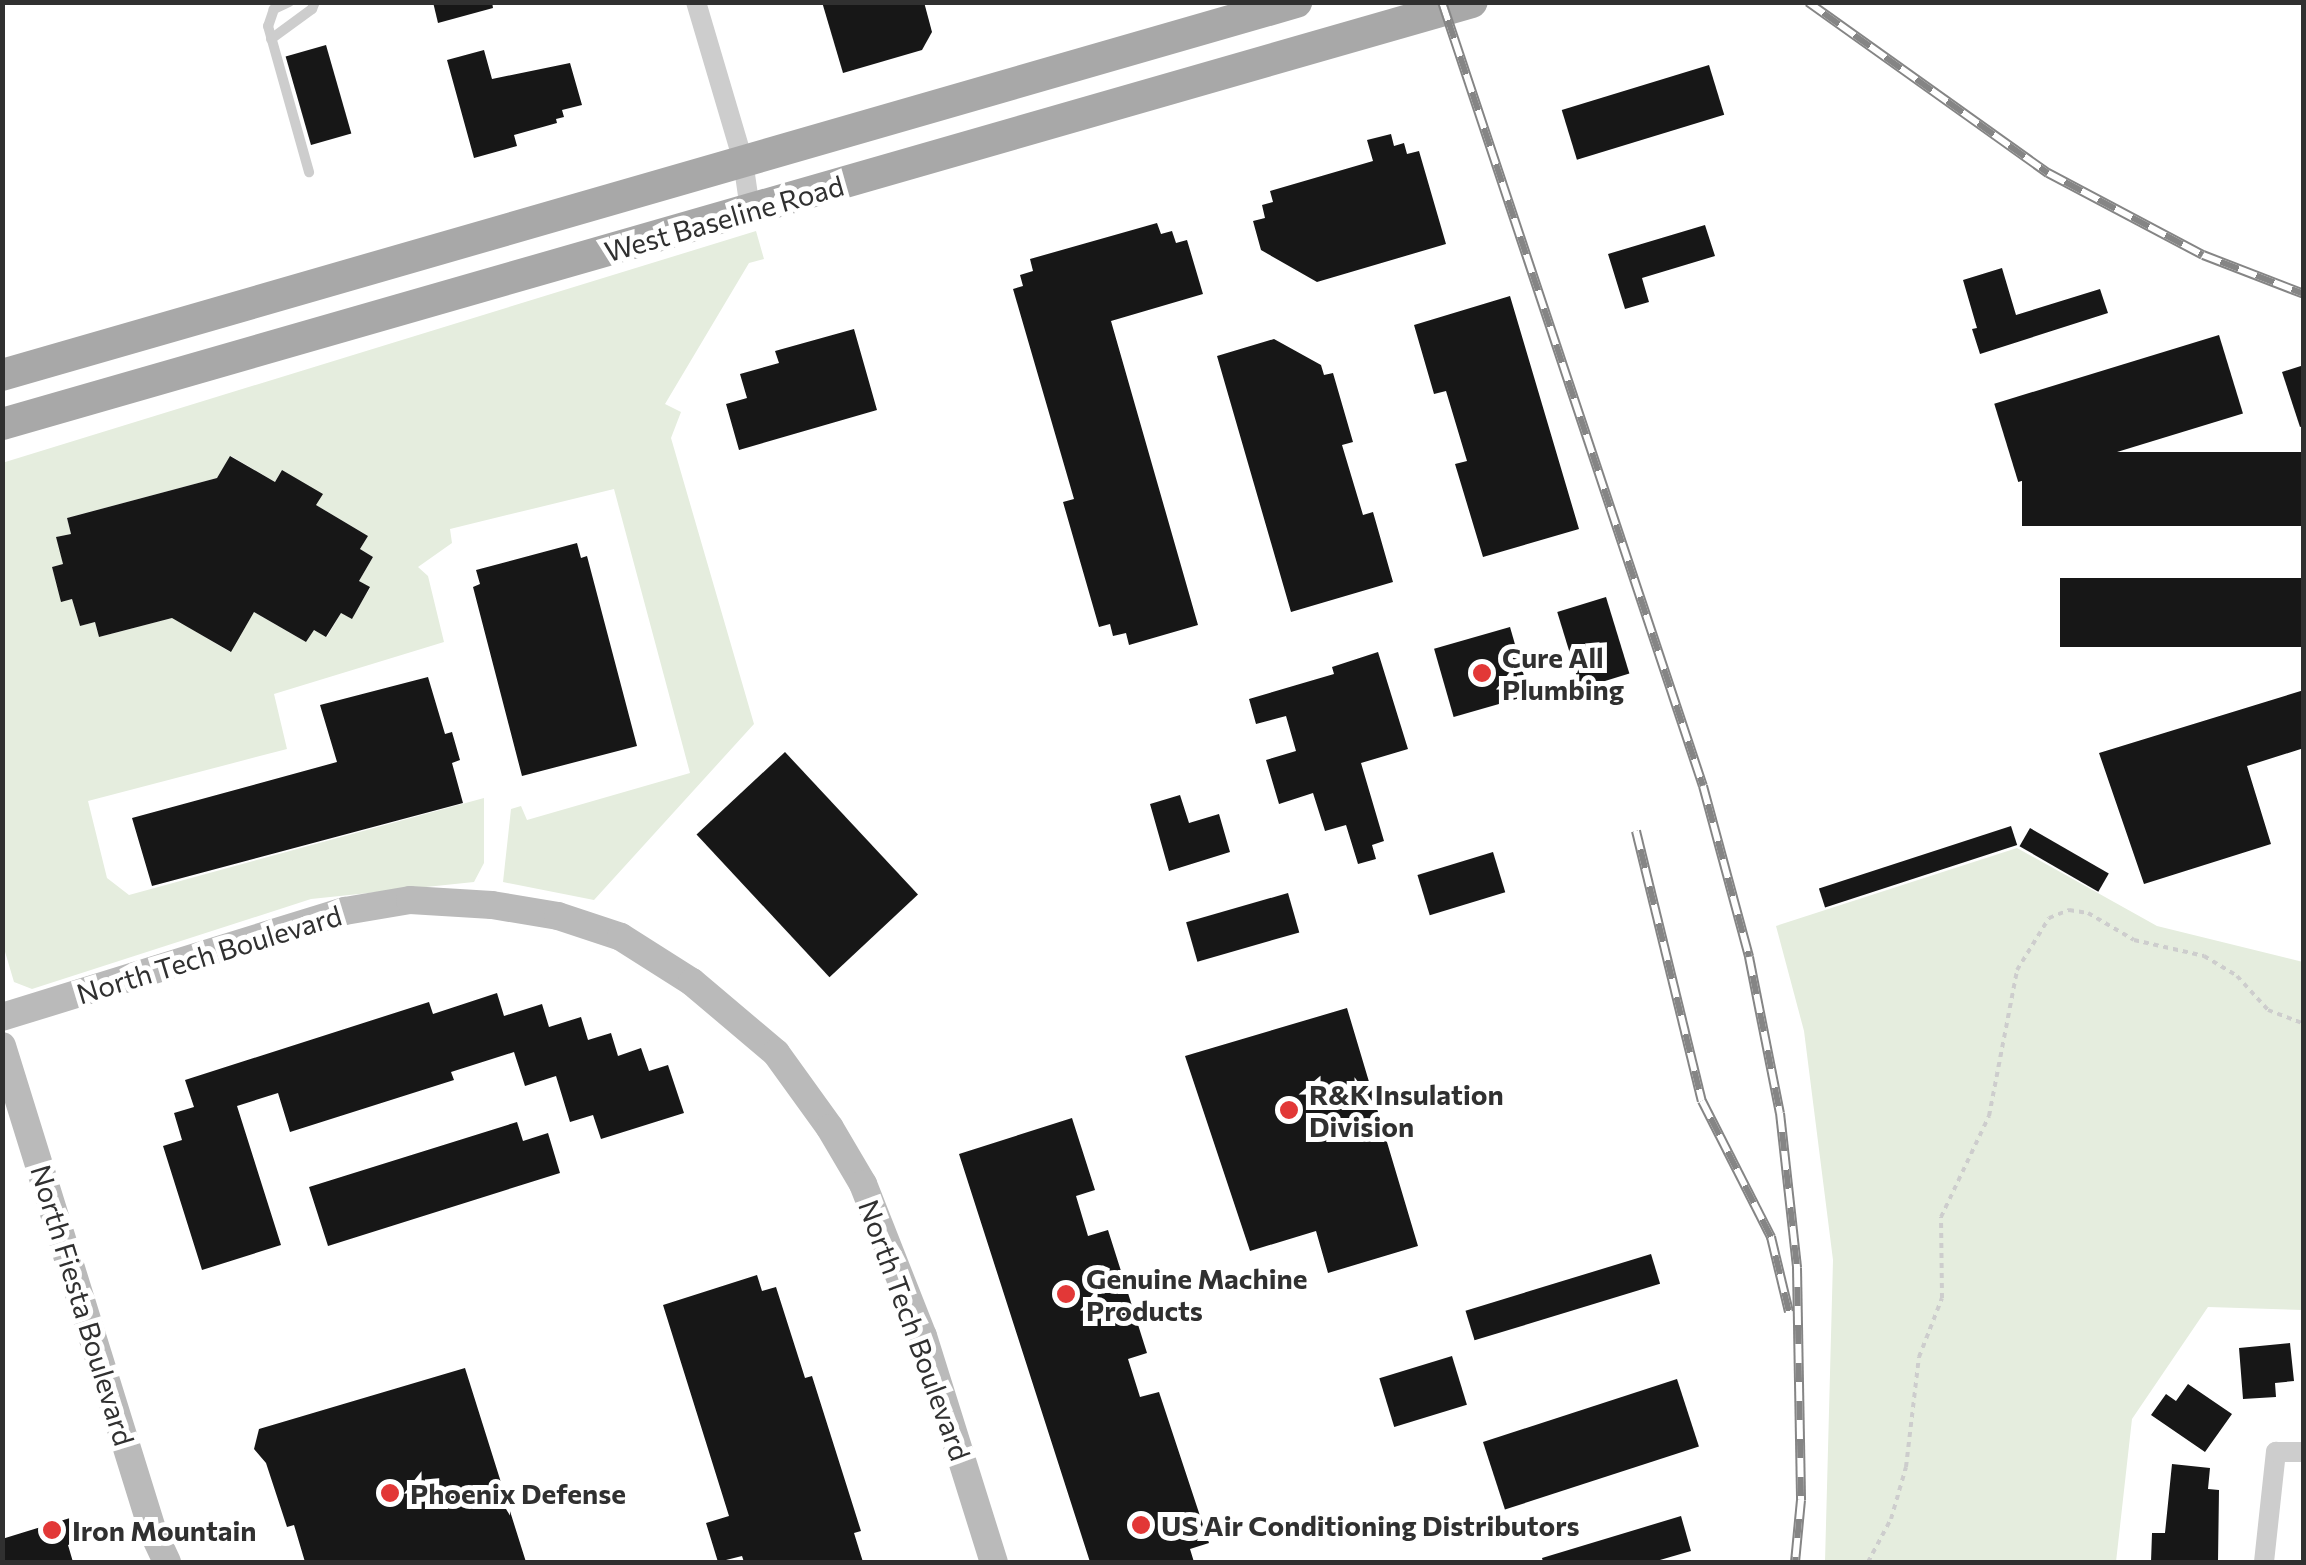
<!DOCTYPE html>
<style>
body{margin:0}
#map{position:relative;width:2306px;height:1565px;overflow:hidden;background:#fff;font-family:Commissioner,sans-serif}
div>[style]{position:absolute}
.green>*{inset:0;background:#e5edde}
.building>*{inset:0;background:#171717;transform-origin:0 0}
.path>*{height:4px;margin-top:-2px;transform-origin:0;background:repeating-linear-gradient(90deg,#cdcdcd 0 5px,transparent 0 10px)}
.lane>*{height:10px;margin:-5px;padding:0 5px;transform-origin:5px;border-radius:5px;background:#cdcdcd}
.street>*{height:20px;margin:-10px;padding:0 10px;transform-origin:10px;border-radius:10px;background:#cdcdcd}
.secondary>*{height:28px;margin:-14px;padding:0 14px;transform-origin:14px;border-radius:14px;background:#bababa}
.primary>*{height:32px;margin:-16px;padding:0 16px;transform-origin:16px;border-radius:16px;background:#a8a8a8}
.rail>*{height:10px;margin-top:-5px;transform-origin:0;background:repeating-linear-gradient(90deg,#fff 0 19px,#858585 0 38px);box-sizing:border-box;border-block:2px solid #858585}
.dots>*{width:28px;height:28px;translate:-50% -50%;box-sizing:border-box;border:5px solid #fff;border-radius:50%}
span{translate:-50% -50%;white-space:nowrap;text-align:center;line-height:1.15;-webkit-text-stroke:10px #fff;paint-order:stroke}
.street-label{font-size:28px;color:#303030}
.poi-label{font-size:28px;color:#303030;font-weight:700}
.left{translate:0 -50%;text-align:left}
.frame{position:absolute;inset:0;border:5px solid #303030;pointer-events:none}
</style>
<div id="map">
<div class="green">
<i style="clip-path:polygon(evenodd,756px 231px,764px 259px,749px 263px,665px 404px,681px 412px,671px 438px,754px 724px,594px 900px,503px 882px,511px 809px,521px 806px,527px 820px,690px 773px,614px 489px,450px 529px,452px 543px,418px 567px,428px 576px,444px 642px,274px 694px,287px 749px,88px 801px,107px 878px,129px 895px,484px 798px,484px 863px,474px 882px,311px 899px,32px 989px,14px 982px,3px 945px,2px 463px,756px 231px,231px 456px,275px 482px,282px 470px,316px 505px,368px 536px,360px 549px,373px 557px,359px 581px,370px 588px,352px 618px,341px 613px,327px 637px,314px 630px,306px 642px,254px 612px,230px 652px,190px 628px,191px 613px,99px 637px,95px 622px,80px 626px,72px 599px,61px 601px,52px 567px,63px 564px,57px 537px,71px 534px,67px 518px,217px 478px,231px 456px)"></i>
<i style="clip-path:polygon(2017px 848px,2157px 926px,2303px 962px,2303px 1310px,2208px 1307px,2132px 1419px,2116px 1562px,1825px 1562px,1833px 1260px,1804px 1031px,1776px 926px)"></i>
</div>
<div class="building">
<i style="clip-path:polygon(433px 2px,492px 2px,493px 8px,438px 23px)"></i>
<i style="clip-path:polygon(822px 2px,924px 2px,932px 32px,922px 50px,843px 73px)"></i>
<i style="left:326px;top:45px;width:92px;height:42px;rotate:74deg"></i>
<i style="clip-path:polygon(484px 50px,492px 79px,570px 63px,582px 105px,562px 110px,564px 117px,556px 119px,557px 123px,514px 135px,517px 146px,474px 158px,447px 60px)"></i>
<i style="left:1709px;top:65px;width:52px;height:154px;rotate:73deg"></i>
<i style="clip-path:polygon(1391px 134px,1394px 146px,1404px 143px,1407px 154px,1419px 151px,1446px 244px,1317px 282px,1261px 250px,1253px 221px,1265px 218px,1262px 205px,1273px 202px,1270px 191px,1373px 161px,1367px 140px)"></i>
<i style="clip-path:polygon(1157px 223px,1161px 234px,1172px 231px,1176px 243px,1187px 240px,1203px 294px,1111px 321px,1198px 625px,1129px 645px,1126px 633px,1113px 636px,1110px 624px,1099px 627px,1063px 502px,1074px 499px,1013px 289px,1023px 286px,1020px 275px,1033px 271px,1030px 259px)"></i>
<i style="clip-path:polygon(1705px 225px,1715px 256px,1642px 278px,1649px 302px,1625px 309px,1608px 254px)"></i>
<i style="clip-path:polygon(2002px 268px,2016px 315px,2100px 289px,2108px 313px,1980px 354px,1972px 329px,1977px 328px,1963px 280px)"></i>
<i style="clip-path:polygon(1510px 296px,1579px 529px,1483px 557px,1455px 464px,1467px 461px,1446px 391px,1434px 394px,1414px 325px)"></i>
<i style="clip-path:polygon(854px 329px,877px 410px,739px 450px,726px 404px,747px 398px,740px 374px,779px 363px,775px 351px)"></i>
<i style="left:2219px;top:335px;width:82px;height:235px;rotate:73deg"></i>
<i style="clip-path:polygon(1274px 339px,1321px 365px,1324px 375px,1333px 373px,1353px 442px,1342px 445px,1363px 515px,1373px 512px,1393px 582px,1291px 612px,1217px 356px)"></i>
<i style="clip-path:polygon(2304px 365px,2304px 426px,2300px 427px,2282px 372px)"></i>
<i style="left:2304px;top:452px;width:74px;height:282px;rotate:90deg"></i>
<i style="clip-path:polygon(230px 456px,275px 482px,282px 470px,323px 494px,316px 505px,368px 536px,360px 549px,373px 557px,359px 581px,370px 587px,352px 619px,341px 613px,326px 637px,314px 630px,306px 642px,254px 612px,231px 652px,172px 618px,99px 637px,95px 622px,80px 626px,72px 599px,61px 602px,52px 567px,63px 564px,56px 537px,71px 534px,67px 518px,217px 478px)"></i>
<i style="clip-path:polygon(577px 543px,581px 558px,587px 556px,637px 746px,522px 776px,473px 587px,480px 584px,476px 570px)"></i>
<i style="left:2304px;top:578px;width:69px;height:244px;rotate:90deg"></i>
<i style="left:1606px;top:597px;width:80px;height:51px;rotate:73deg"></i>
<i style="left:1510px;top:627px;width:71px;height:79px;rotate:74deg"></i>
<i style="clip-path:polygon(1378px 652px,1408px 749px,1361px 763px,1384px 841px,1372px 845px,1376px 859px,1358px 864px,1346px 825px,1325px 831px,1313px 793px,1279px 804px,1266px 760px,1296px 751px,1286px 716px,1256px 724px,1249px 699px,1334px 674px,1332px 667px)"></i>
<i style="clip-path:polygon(428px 677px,445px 734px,452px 732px,460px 760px,452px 763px,463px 803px,152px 886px,132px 818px,337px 762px,320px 705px)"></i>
<i style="clip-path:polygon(2304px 690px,2304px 748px,2247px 766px,2271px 844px,2144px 884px,2099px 753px)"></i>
<i style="left:785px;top:752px;width:195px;height:121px;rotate:47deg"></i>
<i style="clip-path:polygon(1180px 795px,1189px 823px,1219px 814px,1230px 852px,1169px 871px,1150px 804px)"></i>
<i style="left:2011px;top:826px;width:20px;height:202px;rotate:72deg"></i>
<i style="left:2030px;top:828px;width:91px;height:21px;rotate:30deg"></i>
<i style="left:1493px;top:852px;width:42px;height:79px;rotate:73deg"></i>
<i style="left:1288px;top:893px;width:41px;height:106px;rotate:74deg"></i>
<i style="clip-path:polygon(497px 993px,504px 1016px,542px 1004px,549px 1027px,581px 1017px,588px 1040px,611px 1033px,618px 1056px,641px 1048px,649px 1071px,668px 1065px,684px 1113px,601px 1139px,593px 1115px,570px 1122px,556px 1076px,525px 1086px,514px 1052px,451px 1072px,454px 1080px,290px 1132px,278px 1093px,237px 1106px,281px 1245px,202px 1270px,163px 1146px,182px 1140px,174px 1113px,194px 1107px,185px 1080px,429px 1002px,433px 1014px)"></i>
<i style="clip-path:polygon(1347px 1008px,1418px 1246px,1328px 1273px,1316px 1231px,1250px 1251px,1185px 1056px)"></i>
<i style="clip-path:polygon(1072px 1118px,1095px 1190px,1076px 1196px,1088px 1236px,1108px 1230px,1147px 1353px,1128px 1359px,1140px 1397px,1159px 1392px,1209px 1543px,1190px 1549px,1194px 1562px,1090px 1562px,959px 1154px)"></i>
<i style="clip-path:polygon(517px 1122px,523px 1141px,548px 1133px,560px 1173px,328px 1246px,309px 1187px)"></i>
<i style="left:1651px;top:1254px;width:31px;height:194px;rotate:73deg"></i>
<i style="clip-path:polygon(757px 1275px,762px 1291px,776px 1287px,805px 1378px,812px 1376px,861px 1531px,854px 1533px,863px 1562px,744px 1562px,742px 1556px,718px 1562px,706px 1523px,729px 1516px,663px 1305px)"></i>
<i style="clip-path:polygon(2290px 1343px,2294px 1381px,2275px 1383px,2276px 1397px,2243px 1399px,2239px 1348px)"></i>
<i style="left:1452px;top:1356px;width:51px;height:76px;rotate:73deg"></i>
<i style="clip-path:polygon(465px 1368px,526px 1562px,305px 1562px,294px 1525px,287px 1527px,266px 1463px,254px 1449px,259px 1429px)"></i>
<i style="left:1677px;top:1379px;width:71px;height:204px;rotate:72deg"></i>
<i style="clip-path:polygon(2188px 1384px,2232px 1414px,2205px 1452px,2151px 1415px,2166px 1394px,2176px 1401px)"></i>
<i style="clip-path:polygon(2172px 1464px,2210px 1468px,2208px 1489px,2219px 1490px,2218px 1562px,2151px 1562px,2152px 1533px,2165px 1533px)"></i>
<i style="clip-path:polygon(1681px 1516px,1691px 1551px,1653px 1562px,1543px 1562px,1542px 1558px)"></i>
<i style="clip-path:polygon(70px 1518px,77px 1542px,68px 1545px,73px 1562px,2px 1562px,2px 1539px)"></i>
</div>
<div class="path">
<i style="left:1868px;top:1562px;width:49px;rotate:-61.9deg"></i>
<i style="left:1891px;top:1519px;width:54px;rotate:-73.9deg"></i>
<i style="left:1906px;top:1467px;width:111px;rotate:-83.3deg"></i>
<i style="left:1919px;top:1357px;width:63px;rotate:-68.7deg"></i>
<i style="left:1942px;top:1298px;width:81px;rotate:-90.7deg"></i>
<i style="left:1941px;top:1217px;width:112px;rotate:-64.6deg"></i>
<i style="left:1989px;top:1116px;width:149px;rotate:-79.1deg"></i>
<i style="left:2017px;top:970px;width:61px;rotate:-58.4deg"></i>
<i style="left:2049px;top:918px;width:22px;rotate:-22deg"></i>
<i style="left:2069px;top:910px;width:19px;rotate:9deg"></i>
<i style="left:2088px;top:913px;width:53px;rotate:30.4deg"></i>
<i style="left:2134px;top:940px;width:72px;rotate:12.9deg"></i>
<i style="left:2204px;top:956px;width:39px;rotate:31deg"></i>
<i style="left:2237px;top:976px;width:46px;rotate:47.6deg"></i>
<i style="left:2268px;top:1010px;width:39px;rotate:21deg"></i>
</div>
<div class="lane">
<i style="left:289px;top:2px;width:17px;rotate:155deg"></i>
<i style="left:274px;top:9px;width:18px;rotate:109deg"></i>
<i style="left:268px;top:26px;width:152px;rotate:74.3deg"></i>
<i style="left:271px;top:39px;width:51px;rotate:-36.2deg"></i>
<i style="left:312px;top:9px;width:8px;rotate:-67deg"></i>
</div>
<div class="street">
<i style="left:696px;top:2px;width:166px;rotate:73.5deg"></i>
<i style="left:743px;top:161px;width:49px;rotate:81.7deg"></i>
<i style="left:2264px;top:1562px;width:111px;rotate:-83.8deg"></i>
<i style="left:2276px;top:1452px;width:28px"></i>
</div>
<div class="secondary">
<i style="left:2px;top:1017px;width:359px;rotate:-17.2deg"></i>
<i style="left:345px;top:911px;width:66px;rotate:-9.6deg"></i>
<i style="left:410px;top:900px;width:82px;rotate:3.5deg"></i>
<i style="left:492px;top:905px;width:67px;rotate:9.5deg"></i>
<i style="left:558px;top:916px;width:66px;rotate:18.4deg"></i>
<i style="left:621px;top:937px;width:84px;rotate:32.4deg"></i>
<i style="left:692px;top:982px;width:110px;rotate:40.2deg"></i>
<i style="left:776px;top:1053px;width:92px;rotate:54.2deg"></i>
<i style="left:830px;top:1128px;width:65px;rotate:59.5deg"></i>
<i style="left:863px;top:1184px;width:163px;rotate:68.5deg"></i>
<i style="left:923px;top:1336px;width:237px;rotate:72.6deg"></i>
<i style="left:2px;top:1046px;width:509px;rotate:72.74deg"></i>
<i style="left:153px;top:1532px;width:33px;rotate:65deg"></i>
</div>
<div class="primary">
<i style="left:2px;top:375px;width:1347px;rotate:-16.08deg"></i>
<i style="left:2px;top:424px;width:1529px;rotate:-16.02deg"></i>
</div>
<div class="rail">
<i style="left:1442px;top:2px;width:826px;rotate:71.59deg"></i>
<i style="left:1703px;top:786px;width:177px;rotate:74.9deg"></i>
<i style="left:1749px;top:957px;width:159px;rotate:78.8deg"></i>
<i style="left:1780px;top:1113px;width:156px;rotate:83.7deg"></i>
<i style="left:1797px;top:1268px;width:232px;rotate:89deg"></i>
<i style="left:1801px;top:1500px;width:62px;rotate:95.5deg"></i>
<i style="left:1808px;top:2px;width:295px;rotate:35.5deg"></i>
<i style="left:2048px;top:173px;width:175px;rotate:27.9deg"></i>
<i style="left:2203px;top:255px;width:108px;rotate:21.1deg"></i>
<i style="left:1636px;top:831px;width:278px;rotate:76.3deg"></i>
<i style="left:1702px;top:1101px;width:153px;rotate:63.1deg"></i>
<i style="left:1771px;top:1237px;width:77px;rotate:76.5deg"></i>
</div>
<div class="dots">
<i style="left:1482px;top:673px;background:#e23837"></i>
<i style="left:1289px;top:1110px;background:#e23837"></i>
<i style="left:1066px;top:1294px;background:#e23837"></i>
<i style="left:390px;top:1493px;background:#e23837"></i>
<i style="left:1141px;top:1525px;background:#e23837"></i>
<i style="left:52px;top:1530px;background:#e23837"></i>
</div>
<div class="street-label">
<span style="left:724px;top:218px;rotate:-16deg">West Baseline Road</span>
<span style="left:209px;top:954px;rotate:-17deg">North Tech Boulevard</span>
<span style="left:83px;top:1305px;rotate:73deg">North Fiesta Boulevard</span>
<span style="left:915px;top:1330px;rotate:70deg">North Tech Boulevard</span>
</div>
<div class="poi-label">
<span class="left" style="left:1502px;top:673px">Cure All<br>Plumbing</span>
<span class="left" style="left:1309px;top:1110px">R&amp;K Insulation<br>Division</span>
<span class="left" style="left:1086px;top:1294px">Genuine Machine<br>Products</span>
<span class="left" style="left:410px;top:1493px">Phoenix Defense</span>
<span class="left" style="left:1161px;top:1525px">US Air Conditioning Distributors</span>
<span class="left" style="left:72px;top:1530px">Iron Mountain</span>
</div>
<div class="frame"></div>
</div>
